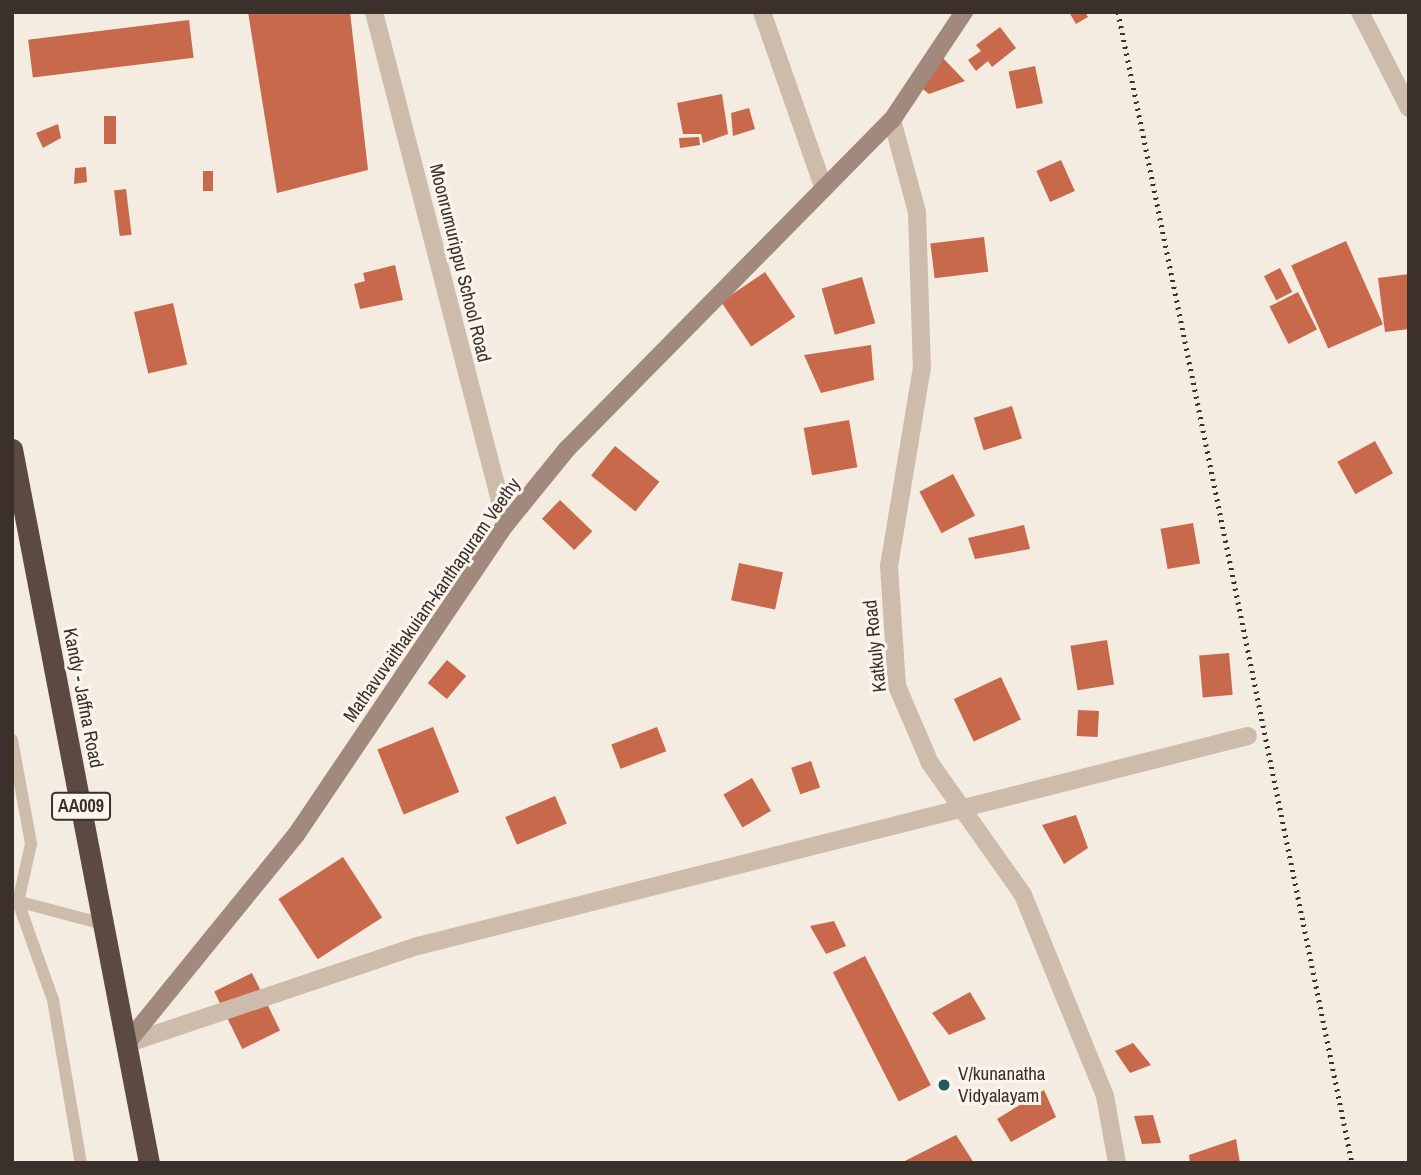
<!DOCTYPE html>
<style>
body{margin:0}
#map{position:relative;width:1421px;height:1175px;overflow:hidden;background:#f4ebe1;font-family:"Archivo Narrow",sans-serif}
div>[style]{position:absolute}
.building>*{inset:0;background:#c8694b;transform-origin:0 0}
.lane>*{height:12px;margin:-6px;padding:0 6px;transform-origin:6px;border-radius:6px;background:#cdbbac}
.street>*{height:18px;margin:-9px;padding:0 9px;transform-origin:9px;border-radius:9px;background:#cdbbac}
.secondary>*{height:18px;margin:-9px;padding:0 9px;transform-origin:9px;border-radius:9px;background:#a18a7d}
.highway>*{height:21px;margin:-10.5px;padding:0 10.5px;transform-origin:10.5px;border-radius:10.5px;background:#5c4a42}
.rail>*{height:5px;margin-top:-2.5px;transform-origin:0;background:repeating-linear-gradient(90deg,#3b302b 0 2px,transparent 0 7px)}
.dots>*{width:19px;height:19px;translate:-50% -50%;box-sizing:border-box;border:4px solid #fbf5ee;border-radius:50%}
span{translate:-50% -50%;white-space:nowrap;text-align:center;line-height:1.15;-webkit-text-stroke:6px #fbf5ee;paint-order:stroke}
.shield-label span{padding:2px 5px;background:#fbf5ee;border:2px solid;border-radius:5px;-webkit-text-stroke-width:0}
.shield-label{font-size:18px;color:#3b302b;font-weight:700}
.street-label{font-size:19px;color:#3b302b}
.poi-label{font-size:19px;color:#3b302b}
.left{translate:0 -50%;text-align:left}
.frame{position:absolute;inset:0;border:14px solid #3b302b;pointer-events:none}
</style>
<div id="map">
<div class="building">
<i style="clip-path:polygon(248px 12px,350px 12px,368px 170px,277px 193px)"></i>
<i style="clip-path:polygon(1069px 12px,1085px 12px,1088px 17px,1076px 24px)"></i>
<i style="left:189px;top:20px;width:38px;height:162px;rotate:83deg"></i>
<i style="clip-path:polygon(1000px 27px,1016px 48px,992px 67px,988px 61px,976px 71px,968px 60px,981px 51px,976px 45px)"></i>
<i style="clip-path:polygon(942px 57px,965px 81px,929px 94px,919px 86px)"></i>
<i style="left:1035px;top:66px;width:38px;height:27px;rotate:78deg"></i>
<i style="clip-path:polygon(722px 94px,728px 134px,703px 143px,701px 134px,683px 134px,677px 103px)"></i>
<i style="clip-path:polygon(749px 108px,755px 129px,733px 136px,731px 113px)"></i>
<i style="left:104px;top:116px;width:12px;height:28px"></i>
<i style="clip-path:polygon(58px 124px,61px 138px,43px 148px,36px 133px)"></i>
<i style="clip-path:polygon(699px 137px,700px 145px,680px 148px,679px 138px)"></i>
<i style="left:1061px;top:160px;width:34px;height:27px;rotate:66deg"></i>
<i style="clip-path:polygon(86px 167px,87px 182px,74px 184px,75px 168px)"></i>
<i style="left:203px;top:171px;width:10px;height:20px"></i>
<i style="left:126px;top:189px;width:46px;height:12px;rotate:83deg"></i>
<i style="left:984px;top:237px;width:35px;height:54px;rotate:83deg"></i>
<i style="left:1346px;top:241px;width:91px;height:60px;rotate:66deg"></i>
<i style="clip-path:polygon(395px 265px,403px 300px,360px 309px,354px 284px,365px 281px,363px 273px)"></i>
<i style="left:1280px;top:268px;width:27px;height:18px;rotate:63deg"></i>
<i style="left:765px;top:272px;width:54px;height:53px;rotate:56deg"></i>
<i style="clip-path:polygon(1409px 274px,1409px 329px,1385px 332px,1378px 278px)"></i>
<i style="left:862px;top:277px;width:48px;height:42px;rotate:74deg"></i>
<i style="left:1298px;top:292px;width:42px;height:32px;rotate:63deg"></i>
<i style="left:173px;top:303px;width:63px;height:40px;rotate:77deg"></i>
<i style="clip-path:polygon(871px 345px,874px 380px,821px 393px,804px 355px)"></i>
<i style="left:1012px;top:406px;width:34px;height:40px;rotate:73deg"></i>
<i style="left:849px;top:420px;width:48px;height:46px;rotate:80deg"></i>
<i style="left:1375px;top:441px;width:37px;height:43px;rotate:61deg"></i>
<i style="left:615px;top:446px;width:57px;height:38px;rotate:39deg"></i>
<i style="left:953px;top:474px;width:47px;height:38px;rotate:62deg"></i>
<i style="left:560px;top:500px;width:45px;height:26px;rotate:44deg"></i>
<i style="left:1193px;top:523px;width:41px;height:33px;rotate:80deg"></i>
<i style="clip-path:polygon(1024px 525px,1030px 549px,975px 559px,968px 538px)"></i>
<i style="left:739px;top:563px;width:45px;height:38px;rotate:12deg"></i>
<i style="left:1107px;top:640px;width:45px;height:37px;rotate:81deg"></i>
<i style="left:1229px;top:653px;width:42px;height:30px;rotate:85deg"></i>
<i style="left:447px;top:660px;width:25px;height:30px;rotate:40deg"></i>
<i style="left:1001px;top:677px;width:47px;height:52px;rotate:65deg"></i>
<i style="left:1078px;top:710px;width:21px;height:26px;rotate:3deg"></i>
<i style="left:433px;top:727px;width:70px;height:60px;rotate:68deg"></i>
<i style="left:657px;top:727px;width:26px;height:49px;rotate:69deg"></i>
<i style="left:811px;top:761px;width:28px;height:21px;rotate:71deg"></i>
<i style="left:752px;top:778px;width:38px;height:33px;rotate:60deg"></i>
<i style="left:555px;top:796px;width:30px;height:54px;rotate:67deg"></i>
<i style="clip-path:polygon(1076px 815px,1088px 848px,1064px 864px,1042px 825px)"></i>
<i style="left:343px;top:857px;width:72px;height:77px;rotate:57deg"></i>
<i style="clip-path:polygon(834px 921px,846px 946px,826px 954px,810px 926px)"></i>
<i style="left:865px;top:956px;width:145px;height:36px;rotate:63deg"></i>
<i style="left:252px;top:973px;width:64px;height:42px;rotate:64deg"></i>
<i style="clip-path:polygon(970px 992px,986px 1019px,949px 1035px,932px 1013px)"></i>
<i style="clip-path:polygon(1133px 1043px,1151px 1065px,1130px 1073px,1115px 1051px)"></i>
<i style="clip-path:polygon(1044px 1090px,1056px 1117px,1011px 1142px,997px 1119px)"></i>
<i style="clip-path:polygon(1153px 1115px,1161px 1143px,1142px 1144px,1134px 1116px)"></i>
<i style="clip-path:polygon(956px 1135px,974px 1163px,901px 1163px)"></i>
<i style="clip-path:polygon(1236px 1139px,1240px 1163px,1190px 1163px,1189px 1155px)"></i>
</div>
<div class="lane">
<i style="left:12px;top:740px;width:106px;rotate:79.6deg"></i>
<i style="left:31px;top:844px;width:59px;rotate:102.6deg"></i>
<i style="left:18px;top:902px;width:104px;rotate:70.3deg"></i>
<i style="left:53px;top:1000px;width:165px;rotate:80.3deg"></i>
<i style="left:13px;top:900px;width:93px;rotate:14.9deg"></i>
</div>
<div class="street">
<i style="left:374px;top:12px;width:529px;rotate:75.54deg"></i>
<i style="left:762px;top:12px;width:184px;rotate:70.7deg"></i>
<i style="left:1360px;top:12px;width:108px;rotate:63deg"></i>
<i style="left:892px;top:120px;width:95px;rotate:74.8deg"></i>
<i style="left:917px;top:212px;width:155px;rotate:88.2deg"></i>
<i style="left:922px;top:367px;width:202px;rotate:99.4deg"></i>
<i style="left:889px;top:566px;width:120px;rotate:86.2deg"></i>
<i style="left:897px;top:686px;width:84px;rotate:66.8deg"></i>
<i style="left:930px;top:763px;width:161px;rotate:54.8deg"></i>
<i style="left:1023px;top:895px;width:217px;rotate:67.8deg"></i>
<i style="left:1105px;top:1096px;width:68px;rotate:79.8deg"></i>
<i style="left:126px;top:1044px;width:308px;rotate:-18.6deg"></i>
<i style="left:418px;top:946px;width:856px;rotate:-14.2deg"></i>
</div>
<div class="secondary">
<i style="left:126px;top:1044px;width:269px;rotate:-50.9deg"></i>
<i style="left:296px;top:835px;width:375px;rotate:-56deg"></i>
<i style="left:506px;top:524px;width:97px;rotate:-50.9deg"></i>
<i style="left:567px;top:449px;width:462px;rotate:-45.4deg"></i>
<i style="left:892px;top:120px;width:130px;rotate:-56.3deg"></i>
</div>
<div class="highway">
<i style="left:12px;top:449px;width:727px;rotate:79.14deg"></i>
</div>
<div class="rail">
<i style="left:1118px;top:12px;width:1175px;rotate:78.51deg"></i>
</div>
<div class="dots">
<i style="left:944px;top:1085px;background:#1f5a5e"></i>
</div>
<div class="shield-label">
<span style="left:81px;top:806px">AA009</span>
</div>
<div class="street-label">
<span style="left:460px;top:263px;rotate:76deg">Moonrumurippu School Road</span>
<span style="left:432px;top:600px;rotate:-55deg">Mathavuvaithakuiam-kanthapuram Veethy</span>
<span style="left:875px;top:646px;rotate:-96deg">Katkuly Road</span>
<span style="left:83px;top:698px;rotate:79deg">Kandy - Jaffna Road</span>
</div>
<div class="poi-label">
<span class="left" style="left:958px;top:1085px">V/kunanatha<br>Vidyalayam</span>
</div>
<div class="frame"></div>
</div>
